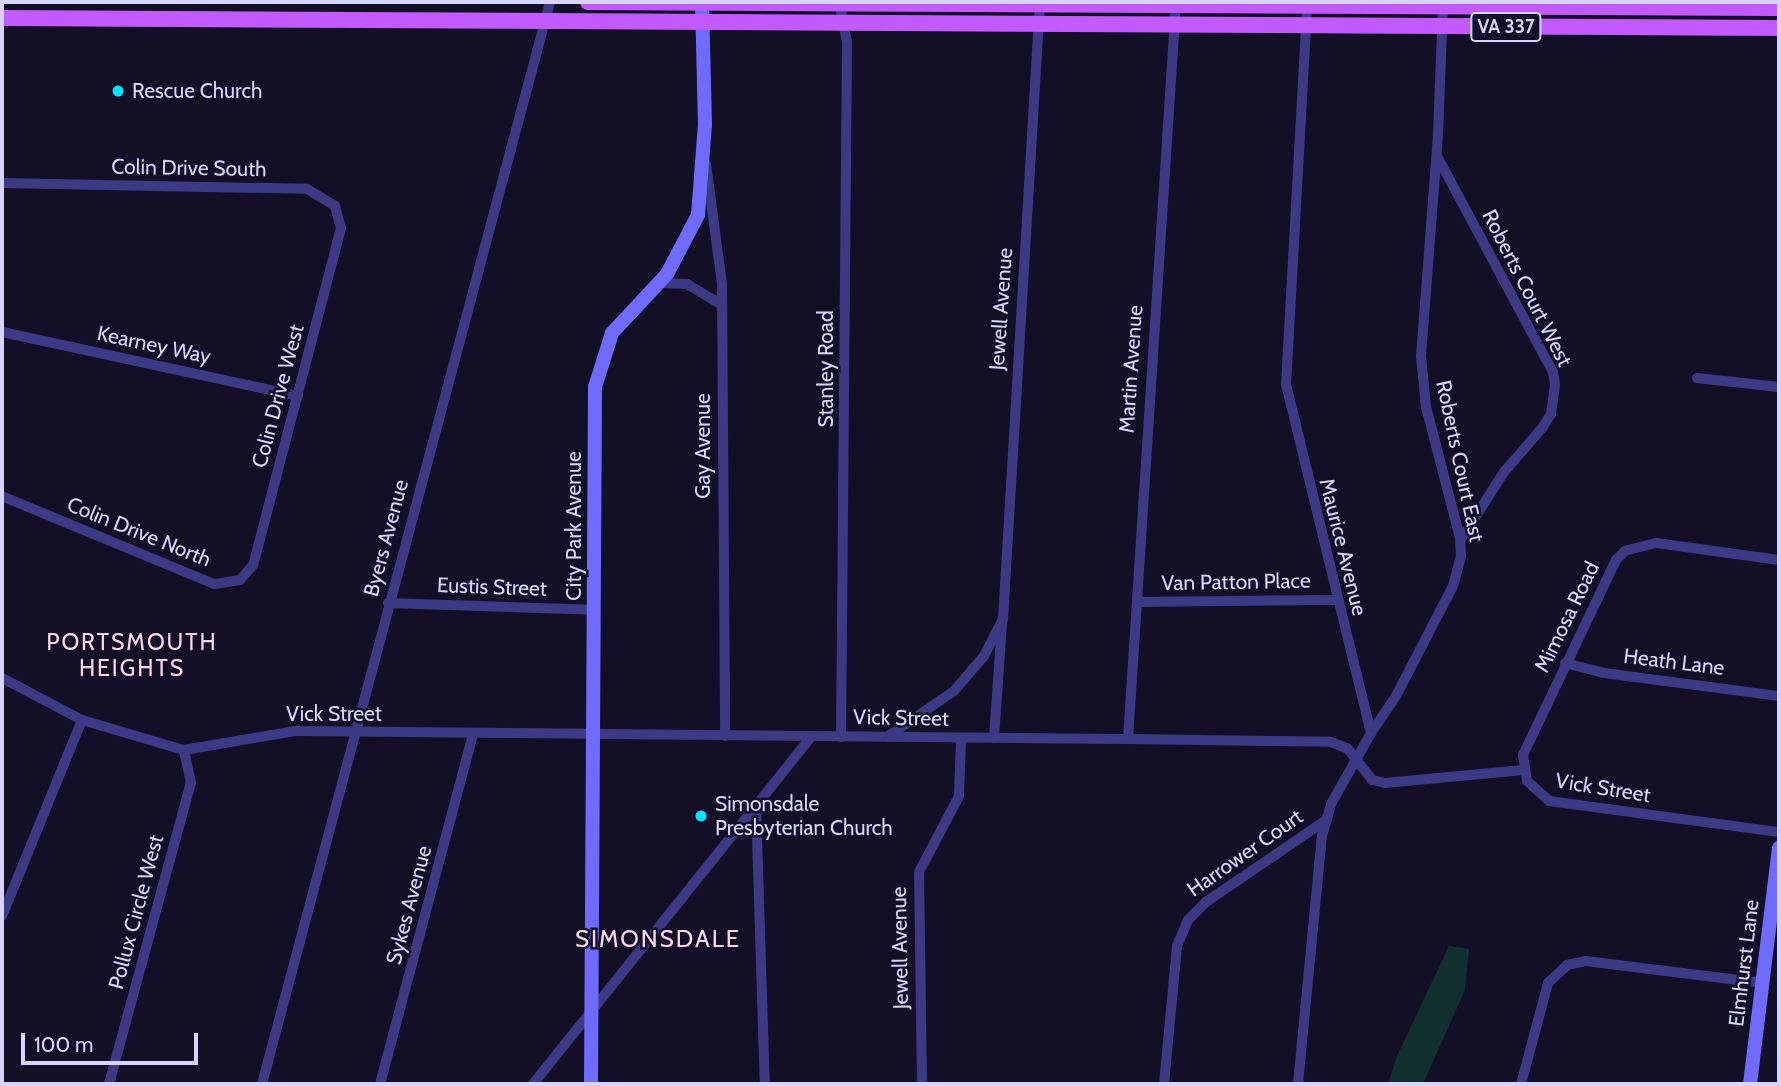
<!DOCTYPE html>
<style>
body{margin:0}
#map{position:relative;width:1781px;height:1086px;overflow:hidden;background:#130f26;font-family:Cabin,sans-serif}
div>[style]{position:absolute}
.green>*{inset:0;background:#12302f}
.street>*{height:10px;margin:-5px;padding:0 5px;transform-origin:5px;border-radius:5px;background:#3d3a85}
.secondary>*{height:14px;margin:-7px;padding:0 7px;transform-origin:7px;border-radius:7px;background:#6f6bff}
.primary>*{height:16px;margin:-8px;padding:0 8px;transform-origin:8px;border-radius:8px;background:#c25bff}
.dots>*{width:19px;height:19px;translate:-50% -50%;box-sizing:border-box;border:4px solid #130f26;border-radius:50%}
span{translate:-50% -50%;white-space:nowrap;text-align:center;line-height:1.15;-webkit-text-stroke:5px #130f26;paint-order:stroke}
.shield-label span{padding:2px 5px;background:#130f26;border:2px solid;border-radius:5px;-webkit-text-stroke-width:0}
.shield-label{font-size:19px;color:#d9d4ff;font-weight:700}
.poi-label{font-size:21px;color:#d9d4ff}
.left{translate:0 -50%;text-align:left}
.street-label{font-size:21px;color:#d9d4ff}
.neighbourhood-label{font-size:23px;color:#ffd6f0;letter-spacing:2px}
.quarter-label{font-size:24px;color:#ffd6f0;letter-spacing:2px}
.frame{position:absolute;inset:0;border:4px solid #d9d4ff;pointer-events:none}
.scale{position:absolute;left:21px;top:1033px;width:177px;height:32px;box-sizing:border-box;border:4px solid #d9d4ff;border-top:0;padding-left:9px;font-size:21px;line-height:24px;white-space:nowrap;color:#d9d4ff;-webkit-text-stroke:5px #130f26;paint-order:stroke}
</style>
<div id="map">
<div class="green">
<i style="clip-path:polygon(1449px 946px,1469px 949px,1465px 990px,1423px 1084px,1388px 1084px,1397px 1056px)"></i>
</div>
<div class="street">
<i style="left:839px;top:2px;width:41px;rotate:78.7deg"></i>
<i style="left:847px;top:42px;width:695px;rotate:90.49deg"></i>
<i style="left:1437px;top:156px;width:245px;rotate:61.8deg"></i>
<i style="left:1553px;top:372px;width:13px;rotate:81deg"></i>
<i style="left:1555px;top:385px;width:29px;rotate:98deg"></i>
<i style="left:1551px;top:414px;width:15px;rotate:122deg"></i>
<i style="left:1543px;top:427px;width:60px;rotate:130.9deg"></i>
<i style="left:1504px;top:472px;width:82px;rotate:122.5deg"></i>
<i style="left:706px;top:164px;width:121px;rotate:82.4deg"></i>
<i style="left:722px;top:284px;width:452px;rotate:89.6deg"></i>
<i style="left:2px;top:183px;width:305px;rotate:1.1deg"></i>
<i style="left:307px;top:189px;width:33px;rotate:31deg"></i>
<i style="left:335px;top:206px;width:23px;rotate:75deg"></i>
<i style="left:341px;top:228px;width:348px;rotate:104.6deg"></i>
<i style="left:253px;top:565px;width:20px;rotate:131deg"></i>
<i style="left:240px;top:580px;width:26px;rotate:171deg"></i>
<i style="left:214px;top:584px;width:230px;rotate:-157.5deg"></i>
<i style="left:659px;top:283px;width:28px;rotate:2deg"></i>
<i style="left:687px;top:284px;width:41px;rotate:31deg"></i>
<i style="left:2px;top:332px;width:303px;rotate:12.2deg"></i>
<i style="left:1697px;top:378px;width:82px;rotate:6.3deg"></i>
<i style="left:1779px;top:560px;width:124px;rotate:-172.1deg"></i>
<i style="left:1656px;top:543px;width:32px;rotate:166deg"></i>
<i style="left:1625px;top:551px;width:13px;rotate:135deg"></i>
<i style="left:1616px;top:560px;width:216px;rotate:115.5deg"></i>
<i style="left:1523px;top:755px;width:26px;rotate:81deg"></i>
<i style="left:1527px;top:781px;width:30px;rotate:42deg"></i>
<i style="left:1549px;top:801px;width:232px;rotate:7.7deg"></i>
<i style="left:1137px;top:602px;width:199px;rotate:-0.6deg"></i>
<i style="left:388px;top:603px;width:206px;rotate:1.9deg"></i>
<i style="left:1565px;top:663px;width:40px;rotate:14.4deg"></i>
<i style="left:1604px;top:673px;width:177px;rotate:7.5deg"></i>
<i style="left:2px;top:678px;width:90px;rotate:27.7deg"></i>
<i style="left:82px;top:720px;width:106px;rotate:16.4deg"></i>
<i style="left:184px;top:750px;width:113px;rotate:-9.7deg"></i>
<i style="left:295px;top:731px;width:833px;rotate:0.55deg"></i>
<i style="left:1128px;top:739px;width:203px;rotate:0.8deg"></i>
<i style="left:1331px;top:742px;width:18px;rotate:22deg"></i>
<i style="left:1348px;top:749px;width:39px;rotate:52deg"></i>
<i style="left:1372px;top:780px;width:13px;rotate:13deg"></i>
<i style="left:1385px;top:783px;width:139px;rotate:-5.4deg"></i>
<i style="left:1371px;top:733px;width:45px;rotate:-56deg"></i>
<i style="left:1396px;top:696px;width:124px;rotate:-62.6deg"></i>
<i style="left:1453px;top:586px;width:31px;rotate:-75deg"></i>
<i style="left:1461px;top:556px;width:18px;rotate:-93deg"></i>
<i style="left:1460px;top:538px;width:135px;rotate:-104.5deg"></i>
<i style="left:1426px;top:407px;width:51px;rotate:-95.6deg"></i>
<i style="left:1421px;top:356px;width:222px;rotate:-85.6deg"></i>
<i style="left:1438px;top:135px;width:133px;rotate:-87.8deg"></i>
<i style="left:887px;top:737px;width:81px;rotate:-34.5deg"></i>
<i style="left:954px;top:691px;width:46px;rotate:-49.4deg"></i>
<i style="left:984px;top:656px;width:42px;rotate:-62.8deg"></i>
<i style="left:1003px;top:619px;width:618px;rotate:-86.57deg"></i>
<i style="left:994px;top:738px;width:115px;rotate:-86deg"></i>
<i style="left:1128px;top:739px;width:739px;rotate:-86.27deg"></i>
<i style="left:756px;top:805px;width:279px;rotate:88.2deg"></i>
<i style="left:2px;top:916px;width:212px;rotate:-67.8deg"></i>
<i style="left:109px;top:1084px;width:312px;rotate:-74.8deg"></i>
<i style="left:191px;top:783px;width:34px;rotate:-102deg"></i>
<i style="left:262px;top:1084px;width:1120px;rotate:-75.09deg"></i>
<i style="left:380px;top:1084px;width:361px;rotate:-75.1deg"></i>
<i style="left:533px;top:1084px;width:446px;rotate:-51.3deg"></i>
<i style="left:922px;top:1084px;width:212px;rotate:-90.8deg"></i>
<i style="left:919px;top:872px;width:86px;rotate:-62.2deg"></i>
<i style="left:959px;top:796px;width:58px;rotate:-88deg"></i>
<i style="left:1164px;top:1084px;width:139px;rotate:-84.6deg"></i>
<i style="left:1177px;top:946px;width:28px;rotate:-67deg"></i>
<i style="left:1188px;top:920px;width:25px;rotate:-45deg"></i>
<i style="left:1206px;top:902px;width:145px;rotate:-34.3deg"></i>
<i style="left:1298px;top:1084px;width:249px;rotate:-84.5deg"></i>
<i style="left:1322px;top:836px;width:33px;rotate:-74deg"></i>
<i style="left:1331px;top:804px;width:81px;rotate:-60.6deg"></i>
<i style="left:1371px;top:733px;width:358px;rotate:-103.7deg"></i>
<i style="left:1286px;top:385px;width:381px;rotate:-86.8deg"></i>
<i style="left:1521px;top:1084px;width:105px;rotate:-75deg"></i>
<i style="left:1548px;top:983px;width:26px;rotate:-43deg"></i>
<i style="left:1567px;top:965px;width:19px;rotate:-12deg"></i>
<i style="left:1586px;top:961px;width:178px;rotate:7.1deg"></i>
</div>
<div class="secondary">
<i style="left:591px;top:1084px;width:697px;rotate:-89.67deg"></i>
<i style="left:595px;top:387px;width:57px;rotate:-72.5deg"></i>
<i style="left:612px;top:333px;width:81px;rotate:-47deg"></i>
<i style="left:667px;top:274px;width:67px;rotate:-62.3deg"></i>
<i style="left:698px;top:215px;width:90px;rotate:-85.6deg"></i>
<i style="left:705px;top:125px;width:123px;rotate:-91.4deg"></i>
<i style="left:1750px;top:1084px;width:238px;rotate:-83deg"></i>
</div>
<div class="primary">
<i style="left:588px;top:2px;width:1191px;rotate:0.29deg"></i>
<i style="left:2px;top:18px;width:1777px;rotate:0.32deg"></i>
</div>
<div class="dots">
<i style="left:118px;top:91px;background:#00e5ff"></i>
<i style="left:701px;top:816px;background:#00e5ff"></i>
</div>
<div class="shield-label">
<span style="left:1506px;top:27px">VA 337</span>
</div>
<div class="poi-label">
<span class="left" style="left:132px;top:91px">Rescue Church</span>
<span class="left" style="left:715px;top:816px">Simonsdale<br>Presbyterian Church</span>
</div>
<div class="street-label">
<span style="left:189px;top:168px;rotate:1deg">Colin Drive South</span>
<span style="left:1527px;top:288px;rotate:63deg">Roberts Court West</span>
<span style="left:1001px;top:309px;rotate:-86deg">Jewell Avenue</span>
<span style="left:154px;top:345px;rotate:12deg">Kearney Way</span>
<span style="left:826px;top:369px;rotate:-90deg">Stanley Road</span>
<span style="left:1131px;top:369px;rotate:-86deg">Martin Avenue</span>
<span style="left:278px;top:396px;rotate:-75deg">Colin Drive West</span>
<span style="left:703px;top:446px;rotate:-90deg">Gay Avenue</span>
<span style="left:1460px;top:461px;rotate:78deg">Roberts Court East</span>
<span style="left:574px;top:526px;rotate:-90deg">City Park Avenue</span>
<span style="left:139px;top:532px;rotate:22deg">Colin Drive North</span>
<span style="left:386px;top:538px;rotate:-75deg">Byers Avenue</span>
<span style="left:1343px;top:547px;rotate:76deg">Maurice Avenue</span>
<span style="left:1236px;top:582px;rotate:-1deg">Van Patton Place</span>
<span style="left:492px;top:587px;rotate:2deg">Eustis Street</span>
<span style="left:1567px;top:617px;rotate:-64deg">Mimosa Road</span>
<span style="left:1674px;top:662px;rotate:7deg">Heath Lane</span>
<span style="left:334px;top:714px">Vick Street</span>
<span style="left:901px;top:718px;rotate:1deg">Vick Street</span>
<span style="left:1603px;top:788px;rotate:9deg">Vick Street</span>
<span style="left:1245px;top:853px;rotate:-35deg">Harrower Court</span>
<span style="left:409px;top:905px;rotate:-75deg">Sykes Avenue</span>
<span style="left:136px;top:912px;rotate:-75deg">Pollux Circle West</span>
<span style="left:900px;top:948px;rotate:-91deg">Jewell Avenue</span>
<span style="left:1744px;top:963px;rotate:-83deg">Elmhurst Lane</span>
</div>
<div class="neighbourhood-label">
<span style="left:132px;top:655px">PORTSMOUTH<br>HEIGHTS</span>
</div>
<div class="quarter-label">
<span style="left:658px;top:939px">SIMONSDALE</span>
</div>
<div class="frame"></div>
<div class="scale">100 m</div>
</div>
